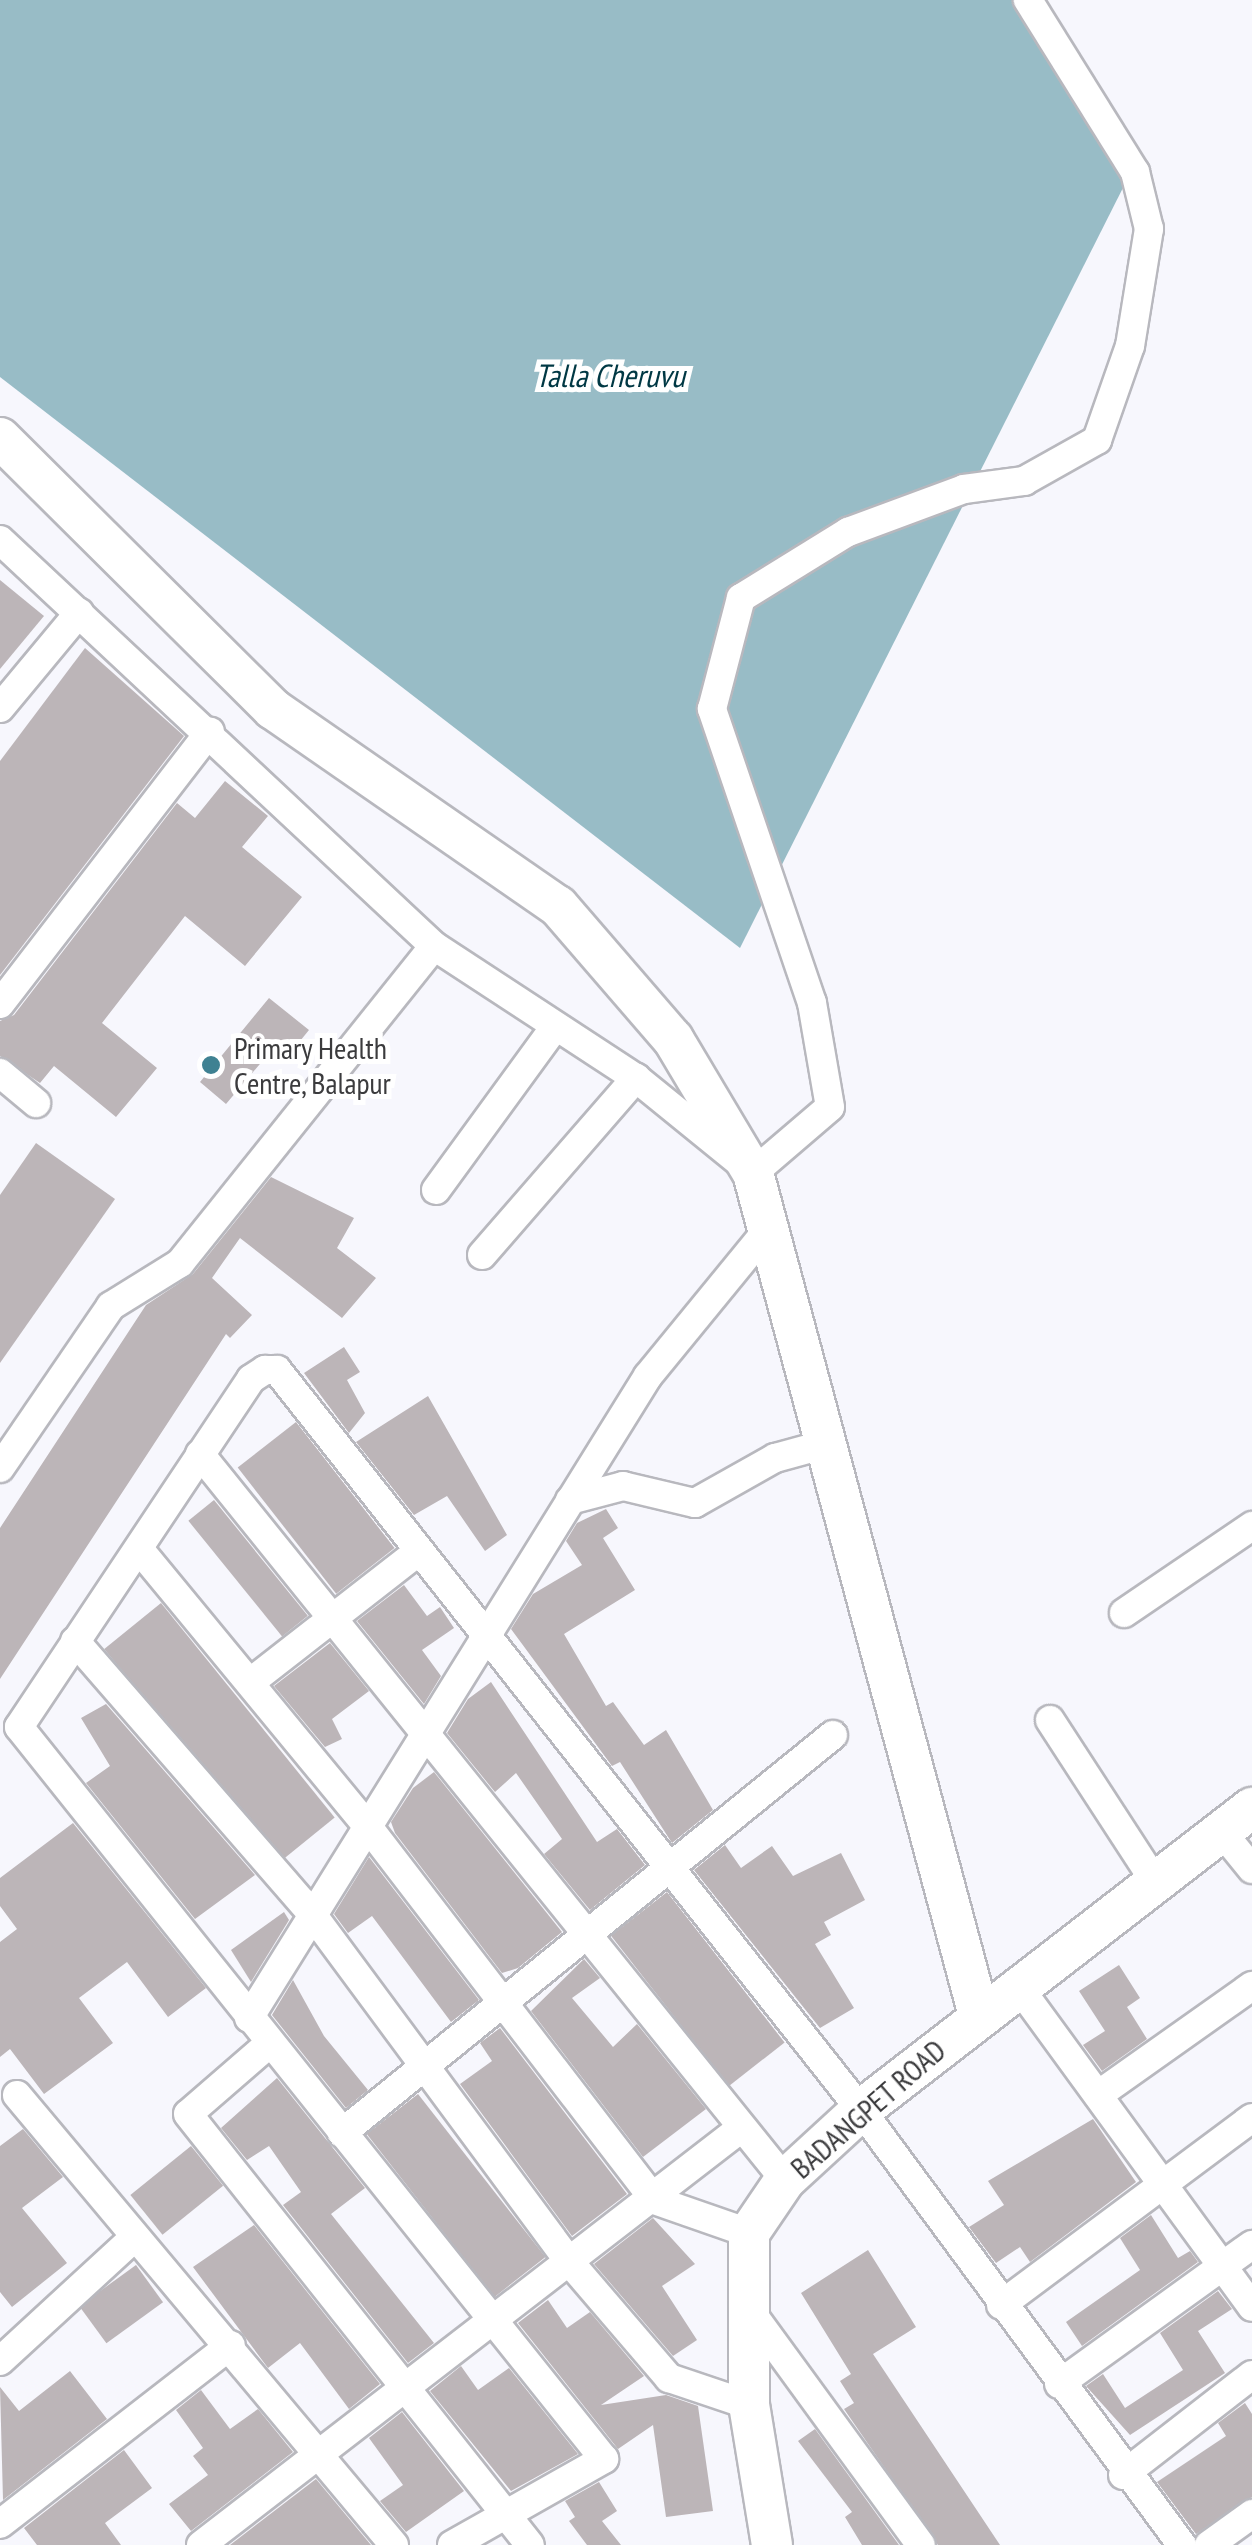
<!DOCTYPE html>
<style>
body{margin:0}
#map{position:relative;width:1252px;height:2545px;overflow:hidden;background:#f7f7fd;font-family:"PT Sans Narrow",sans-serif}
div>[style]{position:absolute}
.water>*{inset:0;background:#98bcc6}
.building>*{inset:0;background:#bcb5b8;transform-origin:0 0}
.roads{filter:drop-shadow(2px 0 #b8b8be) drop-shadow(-2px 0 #b8b8be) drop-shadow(0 2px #b8b8be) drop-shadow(0 -2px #b8b8be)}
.street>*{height:28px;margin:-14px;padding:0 14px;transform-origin:14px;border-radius:14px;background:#fff}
.secondary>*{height:40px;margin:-20px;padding:0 20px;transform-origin:20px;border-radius:20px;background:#fff}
.dots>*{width:28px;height:28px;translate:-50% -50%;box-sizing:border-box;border:5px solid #fff;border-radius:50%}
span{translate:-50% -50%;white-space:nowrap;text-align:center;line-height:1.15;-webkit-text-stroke:10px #fff;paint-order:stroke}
.poi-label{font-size:30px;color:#3b3b3d}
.left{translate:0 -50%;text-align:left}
.street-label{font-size:30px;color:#3b3b3d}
.water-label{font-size:32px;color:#003844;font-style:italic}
</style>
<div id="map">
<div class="water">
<i style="clip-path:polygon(0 0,1030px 0,1138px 158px,740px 948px,0 377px)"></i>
</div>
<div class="building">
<i style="clip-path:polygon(0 580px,44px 616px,0 669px)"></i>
<i style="clip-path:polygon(85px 648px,184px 736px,0 975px,0 761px)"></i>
<i style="clip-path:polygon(225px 781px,268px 816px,242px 847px,302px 897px,245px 966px,185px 916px,102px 1023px,157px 1068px,116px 1117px,54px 1066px,40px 1083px,0 1056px,0 1021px,14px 1015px,177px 803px,195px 818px)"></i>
<i style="clip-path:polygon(269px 998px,309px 1030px,283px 1062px,270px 1052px,226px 1104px,200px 1082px)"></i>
<i style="clip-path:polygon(36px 1143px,115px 1199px,0 1363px,0 1195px)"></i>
<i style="clip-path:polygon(271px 1177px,354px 1218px,337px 1248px,376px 1278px,342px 1318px,240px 1238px,212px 1278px,252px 1315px,230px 1338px,226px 1334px,0 1679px,0 1528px,146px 1305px,193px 1274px)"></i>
<i style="clip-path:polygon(344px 1347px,360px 1372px,347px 1380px,365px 1413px,349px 1433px,304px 1373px)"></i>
<i style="clip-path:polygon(428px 1396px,507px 1535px,485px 1551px,447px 1496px,414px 1515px,356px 1442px)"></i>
<i style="left:296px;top:1422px;width:160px;height:74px;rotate:52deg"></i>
<i style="left:214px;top:1500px;width:149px;height:33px;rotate:51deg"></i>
<i style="clip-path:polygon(606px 1509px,618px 1528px,603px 1538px,635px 1590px,564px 1634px,606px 1706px,613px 1702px,644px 1745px,666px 1730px,713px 1810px,672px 1843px,620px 1762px,612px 1766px,511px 1629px,533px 1594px,582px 1565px,566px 1541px,577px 1523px)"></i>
<i style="clip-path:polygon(404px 1585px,427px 1616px,440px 1607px,454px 1628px,422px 1650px,441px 1676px,424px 1704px,357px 1621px)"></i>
<i style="left:161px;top:1603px;width:276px;height:73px;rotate:51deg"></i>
<i style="clip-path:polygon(330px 1643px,369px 1691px,332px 1719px,342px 1739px,325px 1747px,274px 1686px)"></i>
<i style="clip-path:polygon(491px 1682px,597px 1842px,617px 1829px,645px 1865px,590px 1910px,544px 1854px,562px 1839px,516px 1773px,495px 1792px,447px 1733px,468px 1699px)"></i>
<i style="clip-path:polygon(106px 1704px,255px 1875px,195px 1919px,86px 1783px,110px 1766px,81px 1718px)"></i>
<i style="clip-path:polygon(434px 1772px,562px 1932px,518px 1968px,502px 1973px,395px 1833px,391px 1822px,413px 1788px)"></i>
<i style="clip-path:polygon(73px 1823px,206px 1988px,168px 2017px,127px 1962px,79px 1998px,113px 2043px,44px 2094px,10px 2049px,0 2057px,0 1942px,17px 1929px,0 1906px,0 1878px)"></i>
<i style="clip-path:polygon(725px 1845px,741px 1868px,772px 1846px,793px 1876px,841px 1853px,865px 1900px,824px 1922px,831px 1935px,815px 1944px,854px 2008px,820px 2028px,694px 1870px)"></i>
<i style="clip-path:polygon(369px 1857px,479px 2000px,451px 2022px,372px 1916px,348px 1933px,334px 1914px)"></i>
<i style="left:667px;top:1892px;width:191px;height:71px;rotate:52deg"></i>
<i style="clip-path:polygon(284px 1912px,289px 1920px,251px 1982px,231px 1950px)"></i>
<i style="clip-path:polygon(584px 1959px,600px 1978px,572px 1998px,613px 2047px,637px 2024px,706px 2109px,643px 2157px,531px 2011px)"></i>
<i style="clip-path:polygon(1119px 1965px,1140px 1998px,1127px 2007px,1147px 2039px,1102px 2071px,1083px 2045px,1105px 2031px,1079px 1991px)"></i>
<i style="clip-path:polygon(293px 1980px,324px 2036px,368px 2090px,346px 2108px,272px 2015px)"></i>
<i style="clip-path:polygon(500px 2028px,627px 2194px,572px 2236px,460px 2084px,492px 2061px,480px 2043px)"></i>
<i style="clip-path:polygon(277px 2078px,365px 2188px,331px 2214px,434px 2343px,408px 2363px,283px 2205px,301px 2192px,269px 2146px,247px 2160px,221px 2128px)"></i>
<i style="left:418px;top:2094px;width:207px;height:65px;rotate:52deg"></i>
<i style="clip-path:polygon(1093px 2119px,1136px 2182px,1030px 2262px,1020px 2247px,996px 2263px,969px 2227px,1004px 2205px,988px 2181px)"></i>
<i style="clip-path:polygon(23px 2129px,63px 2177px,22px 2208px,67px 2263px,12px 2307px,0 2292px,0 2146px)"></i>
<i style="left:191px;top:2146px;width:51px;height:78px;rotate:51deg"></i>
<i style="clip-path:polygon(1151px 2215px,1178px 2258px,1190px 2251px,1198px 2262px,1082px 2346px,1066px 2322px,1140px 2270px,1120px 2238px)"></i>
<i style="clip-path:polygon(653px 2218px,695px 2264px,662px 2286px,697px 2340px,673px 2356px,594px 2264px)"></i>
<i style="clip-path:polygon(254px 2225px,380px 2384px,349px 2409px,300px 2343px,268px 2368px,193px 2267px)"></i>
<i style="clip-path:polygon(868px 2250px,916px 2327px,873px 2354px,1000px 2545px,938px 2545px,844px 2409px,854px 2403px,840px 2381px,851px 2374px,801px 2293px)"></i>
<i style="left:136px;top:2265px;width:46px;height:70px;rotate:54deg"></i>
<i style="clip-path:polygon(1218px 2291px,1232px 2309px,1198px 2331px,1225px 2373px,1130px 2435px,1086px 2386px,1103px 2374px,1125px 2408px,1183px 2370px,1160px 2333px)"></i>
<i style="clip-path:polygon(548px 2300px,567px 2328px,590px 2312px,644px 2376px,601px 2405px,666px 2395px,698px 2406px,713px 2511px,666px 2517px,653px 2425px,618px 2449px,518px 2323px)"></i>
<i style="clip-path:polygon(461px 2366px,478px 2390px,509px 2368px,578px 2454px,511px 2491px,430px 2391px)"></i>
<i style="clip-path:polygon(70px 2371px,107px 2419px,3px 2500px,0 2387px,19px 2411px)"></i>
<i style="clip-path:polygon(201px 2390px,230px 2429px,258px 2409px,293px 2452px,191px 2531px,169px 2504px,208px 2475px,193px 2456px,203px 2448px,176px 2410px)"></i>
<i style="clip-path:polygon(1245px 2403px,1252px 2414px,1252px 2497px,1196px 2534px,1157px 2482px,1226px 2436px,1218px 2423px)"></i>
<i style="clip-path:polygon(402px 2412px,464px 2491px,406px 2532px,380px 2501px,403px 2485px,369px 2438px)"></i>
<i style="clip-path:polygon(815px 2429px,899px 2545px,862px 2545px,845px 2517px,852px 2512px,798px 2441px)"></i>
<i style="clip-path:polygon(124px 2450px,152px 2488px,105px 2523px,121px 2545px,37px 2545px,24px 2528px)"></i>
<i style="clip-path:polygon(316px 2479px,371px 2545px,230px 2545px)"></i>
<i style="clip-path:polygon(599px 2482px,617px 2511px,602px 2521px,621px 2545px,587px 2545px,569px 2521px,575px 2517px,565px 2501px)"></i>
</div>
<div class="roads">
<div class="street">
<i style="left:0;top:540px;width:594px;rotate:43.09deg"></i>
<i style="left:0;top:708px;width:124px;rotate:-50.3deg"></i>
<i style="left:0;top:1004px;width:344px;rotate:-52.4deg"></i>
<i style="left:0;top:1073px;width:47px;rotate:39.8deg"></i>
<i style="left:436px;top:1190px;width:202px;rotate:-53.9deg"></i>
<i style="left:482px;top:1255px;width:235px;rotate:-49deg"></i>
<i style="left:200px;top:1454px;width:932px;rotate:51.14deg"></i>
<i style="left:0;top:1468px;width:196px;rotate:-55.6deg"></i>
<i style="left:111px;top:1306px;width:81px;rotate:-31.9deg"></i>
<i style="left:180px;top:1263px;width:406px;rotate:-51.3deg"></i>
<i style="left:434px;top:946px;width:241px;rotate:33.2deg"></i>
<i style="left:636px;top:1078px;width:151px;rotate:39.1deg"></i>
<i style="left:753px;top:1173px;width:101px;rotate:-40.6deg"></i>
<i style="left:830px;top:1107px;width:106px;rotate:-99.8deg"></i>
<i style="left:812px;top:1003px;width:311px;rotate:-108.8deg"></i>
<i style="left:712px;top:709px;width:115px;rotate:-75.4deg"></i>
<i style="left:741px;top:598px;width:126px;rotate:-31.7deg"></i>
<i style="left:848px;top:532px;width:124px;rotate:-20.3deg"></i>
<i style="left:964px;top:489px;width:61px;rotate:-7.6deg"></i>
<i style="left:1024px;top:481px;width:84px;rotate:-29.3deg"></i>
<i style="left:1097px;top:440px;width:100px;rotate:-70.7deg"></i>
<i style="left:1130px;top:346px;width:119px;rotate:-80.8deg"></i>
<i style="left:1149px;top:229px;width:59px;rotate:-103.8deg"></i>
<i style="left:1135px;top:172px;width:203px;rotate:-121.9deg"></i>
<i style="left:570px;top:1500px;width:55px;rotate:-14.8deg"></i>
<i style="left:623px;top:1486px;width:74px;rotate:13.3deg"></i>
<i style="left:695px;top:1503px;width:92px;rotate:-29.4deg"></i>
<i style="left:775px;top:1458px;width:57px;rotate:-15.3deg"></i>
<i style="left:139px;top:1549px;width:362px;rotate:50.5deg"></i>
<i style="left:369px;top:1828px;width:469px;rotate:52.5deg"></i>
<i style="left:654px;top:2200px;width:101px;rotate:19.2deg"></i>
<i style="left:1124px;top:1613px;width:155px;rotate:-34.2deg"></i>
<i style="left:75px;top:1641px;width:362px;rotate:49deg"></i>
<i style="left:312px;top:1914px;width:429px;rotate:53.5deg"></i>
<i style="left:567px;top:2259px;width:157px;rotate:49.4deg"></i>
<i style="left:669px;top:2378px;width:84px;rotate:18.6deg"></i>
<i style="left:252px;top:1681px;width:210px;rotate:-37.9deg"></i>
<i style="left:1050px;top:1720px;width:191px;rotate:57deg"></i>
<i style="left:1221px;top:1831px;width:49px;rotate:50.8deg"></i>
<i style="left:1018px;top:1986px;width:397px;rotate:53.9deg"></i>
<i style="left:249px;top:2018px;width:756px;rotate:-58.14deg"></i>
<i style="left:648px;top:1376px;width:191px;rotate:-50.7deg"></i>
<i style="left:270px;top:2043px;width:108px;rotate:139.1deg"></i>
<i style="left:188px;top:2114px;width:550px;rotate:51.57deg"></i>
<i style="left:17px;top:2095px;width:587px;rotate:50.04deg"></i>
<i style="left:1098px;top:2095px;width:189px;rotate:-35.3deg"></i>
<i style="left:342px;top:2133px;width:632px;rotate:-39.03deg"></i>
<i style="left:1001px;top:2305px;width:313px;rotate:-36.7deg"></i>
<i style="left:748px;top:2308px;width:293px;rotate:53.9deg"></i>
<i style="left:0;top:2361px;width:183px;rotate:-42.6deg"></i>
<i style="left:1059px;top:2384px;width:238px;rotate:-35.8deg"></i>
<i style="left:1123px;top:2475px;width:163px;rotate:-37.8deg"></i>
<i style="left:0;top:2524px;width:292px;rotate:-37.8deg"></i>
<i style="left:201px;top:2545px;width:681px;rotate:-37.66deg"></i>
<i style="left:452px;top:2545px;width:175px;rotate:-29.5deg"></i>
<i style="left:604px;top:2459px;width:937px;rotate:-128.63deg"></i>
<i style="left:19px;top:1727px;width:418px;rotate:-56.3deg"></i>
<i style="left:251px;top:1379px;width:17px;rotate:-33deg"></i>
<i style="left:265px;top:1370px;width:12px"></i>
<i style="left:277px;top:1370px;width:943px;rotate:51.72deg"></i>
<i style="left:861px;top:2110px;width:541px;rotate:53.58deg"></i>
<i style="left:1209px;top:2545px;width:53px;rotate:-35.8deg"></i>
</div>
<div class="secondary">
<i style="left:0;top:438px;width:385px;rotate:44.8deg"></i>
<i style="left:273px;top:709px;width:346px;rotate:34.7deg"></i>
<i style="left:558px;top:906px;width:176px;rotate:49.2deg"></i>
<i style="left:673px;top:1039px;width:156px;rotate:59.2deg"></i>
<i style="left:753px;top:1173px;width:872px;rotate:74.98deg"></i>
<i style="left:772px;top:2545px;width:142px;rotate:-99.3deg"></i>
<i style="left:749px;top:2405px;width:172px;rotate:-90deg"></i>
<i style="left:749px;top:2233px;width:64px;rotate:-55.8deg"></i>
<i style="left:785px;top:2180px;width:103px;rotate:-42.6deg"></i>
<i style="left:861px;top:2110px;width:494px;rotate:-37.7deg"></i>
</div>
</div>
<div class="dots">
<i style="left:211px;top:1065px;background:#3f8192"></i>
</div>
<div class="poi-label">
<span class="left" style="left:234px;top:1065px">Primary Health<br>Centre, Balapur</span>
</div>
<div class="street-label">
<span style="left:868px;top:2109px;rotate:-41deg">BADANGPET ROAD</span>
</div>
<div class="water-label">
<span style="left:610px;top:375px">Talla Cheruvu</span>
</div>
</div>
